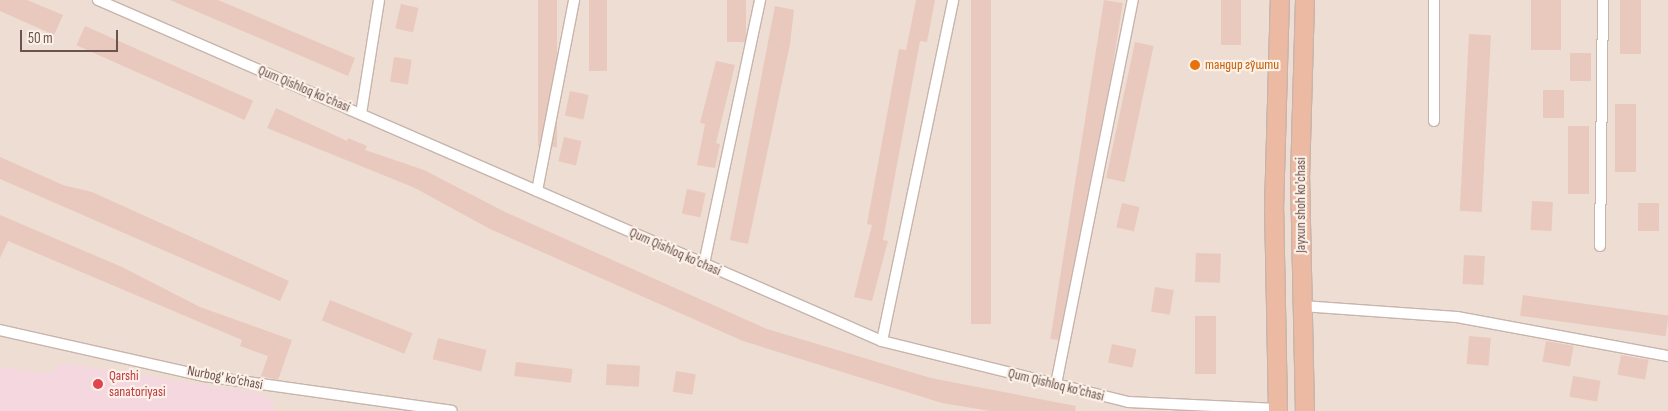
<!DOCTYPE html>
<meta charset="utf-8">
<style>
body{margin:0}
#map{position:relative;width:1668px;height:411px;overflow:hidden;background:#f8ece2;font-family:"Sofia Sans Condensed",sans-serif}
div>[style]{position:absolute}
.residential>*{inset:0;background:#eeddd2;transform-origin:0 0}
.medical>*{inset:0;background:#f4d7df}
.building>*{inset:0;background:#e9c9be;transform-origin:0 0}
.roads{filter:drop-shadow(1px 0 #c7b4ac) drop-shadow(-1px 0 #c7b4ac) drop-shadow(0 1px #c7b4ac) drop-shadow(0 -1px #c7b4ac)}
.minor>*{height:10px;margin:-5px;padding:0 5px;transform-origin:5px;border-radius:5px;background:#fff}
.trunk>*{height:18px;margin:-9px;padding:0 9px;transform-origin:9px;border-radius:9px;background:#ecb9a2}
.dots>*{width:14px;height:14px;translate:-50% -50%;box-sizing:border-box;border:2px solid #fcf1e8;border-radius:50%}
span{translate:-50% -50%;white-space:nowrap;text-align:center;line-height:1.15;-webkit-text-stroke:4.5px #fcf1e8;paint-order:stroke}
.food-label{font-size:14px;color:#c56008}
.left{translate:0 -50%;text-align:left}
.street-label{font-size:14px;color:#6c534d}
.health-label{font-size:14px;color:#be3a42}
.scale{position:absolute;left:20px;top:30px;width:98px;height:22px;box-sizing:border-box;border:2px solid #6c534d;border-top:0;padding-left:6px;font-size:15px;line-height:18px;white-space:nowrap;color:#6c534d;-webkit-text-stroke:4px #fcf1e8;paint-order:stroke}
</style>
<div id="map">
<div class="residential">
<i style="left:0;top:0;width:1668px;height:411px"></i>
</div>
<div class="medical">
<i style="clip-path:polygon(63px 363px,262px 394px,274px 401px,273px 411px,0 411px,0 367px,48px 373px)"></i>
</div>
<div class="building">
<i style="clip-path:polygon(0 0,27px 0,63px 15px,54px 35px,0 11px)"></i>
<i style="clip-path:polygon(170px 0,218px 0,355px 58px,348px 76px)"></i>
<i style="left:538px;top:0;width:19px;height:147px"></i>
<i style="left:589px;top:0;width:18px;height:71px"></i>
<i style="left:727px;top:0;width:19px;height:42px"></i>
<i style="clip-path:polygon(916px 0,935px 0,927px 42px,920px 41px,883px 240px,888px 241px,872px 301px,854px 297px,872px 225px,867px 224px,899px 49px,906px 50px)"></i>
<i style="left:971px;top:0;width:20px;height:324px"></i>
<i style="left:1104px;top:0;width:19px;height:343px;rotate:9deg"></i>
<i style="left:1221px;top:0;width:20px;height:45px"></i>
<i style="left:1531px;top:0;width:30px;height:50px"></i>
<i style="left:1620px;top:0;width:21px;height:54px"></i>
<i style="left:401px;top:4px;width:18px;height:25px;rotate:13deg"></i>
<i style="clip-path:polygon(775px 6px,794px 10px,790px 44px,748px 244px,730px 240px)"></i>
<i style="left:85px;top:26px;width:184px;height:21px;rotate:24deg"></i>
<i style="left:1469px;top:34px;width:22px;height:177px;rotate:3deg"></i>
<i style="left:1135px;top:42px;width:19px;height:139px;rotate:12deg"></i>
<i style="left:1570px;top:53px;width:21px;height:28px"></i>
<i style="left:394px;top:57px;width:18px;height:25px;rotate:9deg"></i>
<i style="clip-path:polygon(716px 61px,735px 65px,716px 143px,720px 144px,715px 168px,697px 165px,705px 124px,700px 123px)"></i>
<i style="left:1543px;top:90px;width:21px;height:28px"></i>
<i style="left:570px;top:91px;width:19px;height:25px;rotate:12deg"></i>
<i style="left:1615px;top:104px;width:21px;height:68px"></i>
<i style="clip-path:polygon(276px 108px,347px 141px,348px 138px,367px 146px,365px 150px,424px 170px,505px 212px,767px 329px,931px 378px,1076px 406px,1075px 411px,990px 411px,942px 403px,743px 341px,490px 229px,415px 188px,267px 128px)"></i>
<i style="left:1568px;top:126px;width:21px;height:68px"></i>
<i style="left:564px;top:137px;width:18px;height:25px;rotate:13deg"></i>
<i style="clip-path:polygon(0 157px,63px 185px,92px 192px,289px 281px,280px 301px,0 179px)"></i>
<i style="left:687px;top:189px;width:19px;height:25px;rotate:12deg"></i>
<i style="left:1532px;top:201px;width:21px;height:29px;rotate:3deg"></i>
<i style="left:1122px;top:203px;width:18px;height:25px;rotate:13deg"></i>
<i style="left:1638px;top:203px;width:21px;height:28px"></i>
<i style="clip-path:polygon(0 215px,122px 267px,200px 307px,292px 340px,278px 380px,261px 376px,268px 356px,240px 346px,242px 340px,8px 241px,0 258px)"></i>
<i style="left:1196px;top:253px;width:25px;height:29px;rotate:2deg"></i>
<i style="left:1464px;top:255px;width:21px;height:29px;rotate:3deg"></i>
<i style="left:1155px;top:287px;width:19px;height:25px;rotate:9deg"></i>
<i style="left:1523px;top:295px;width:147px;height:21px;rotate:8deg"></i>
<i style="left:330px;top:300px;width:89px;height:22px;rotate:22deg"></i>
<i style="left:1195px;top:316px;width:21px;height:58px"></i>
<i style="left:1469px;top:336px;width:22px;height:28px;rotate:5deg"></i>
<i style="left:438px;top:338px;width:50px;height:22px;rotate:14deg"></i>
<i style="left:1546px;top:341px;width:28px;height:21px;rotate:10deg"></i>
<i style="left:1112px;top:344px;width:25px;height:19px;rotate:12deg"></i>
<i style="left:1621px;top:355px;width:28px;height:20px;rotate:10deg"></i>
<i style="left:516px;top:362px;width:57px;height:14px;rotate:7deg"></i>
<i style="left:607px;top:364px;width:33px;height:21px;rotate:3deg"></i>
<i style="left:676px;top:371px;width:20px;height:21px;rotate:9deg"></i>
<i style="left:1573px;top:376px;width:28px;height:21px;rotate:10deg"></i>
</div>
<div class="roads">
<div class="minor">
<i style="left:98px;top:0;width:855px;rotate:23.51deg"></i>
<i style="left:882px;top:341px;width:253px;rotate:13.9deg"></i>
<i style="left:1128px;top:402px;width:150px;rotate:2.7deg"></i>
<i style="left:361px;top:114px;width:115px;rotate:-81deg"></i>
<i style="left:1434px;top:121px;width:121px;rotate:-90deg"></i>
<i style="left:537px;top:191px;width:195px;rotate:-79deg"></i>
<i style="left:1600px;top:246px;width:246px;rotate:-89.3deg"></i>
<i style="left:704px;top:264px;width:270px;rotate:-78deg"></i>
<i style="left:1302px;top:306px;width:155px;rotate:4.1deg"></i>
<i style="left:1457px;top:317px;width:215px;rotate:10.5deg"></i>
<i style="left:0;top:330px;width:209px;rotate:12.7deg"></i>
<i style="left:204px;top:376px;width:250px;rotate:8deg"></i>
<i style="left:882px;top:341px;width:348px;rotate:-78.2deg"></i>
<i style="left:1056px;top:384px;width:392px;rotate:-78.7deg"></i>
</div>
<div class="trunk">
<i style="left:1305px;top:0;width:175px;rotate:91.6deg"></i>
<i style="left:1300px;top:175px;width:236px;rotate:88.8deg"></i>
<i style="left:1278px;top:411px;width:201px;rotate:-91.1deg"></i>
<i style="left:1274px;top:210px;width:210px;rotate:-88.4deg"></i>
</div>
</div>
<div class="dots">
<i style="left:1195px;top:65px;background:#e8710a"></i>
<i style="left:98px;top:384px;background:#e0444e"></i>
</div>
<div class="food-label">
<span class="left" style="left:1205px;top:65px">тандир гўшти</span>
</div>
<div class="street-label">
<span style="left:304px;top:89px;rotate:23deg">Qum Qishloq ko'chasi</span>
<span style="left:1301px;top:205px;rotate:-90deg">Jayxun shoh ko'chasi</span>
<span style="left:675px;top:252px;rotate:24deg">Qum Qishloq ko'chasi</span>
<span style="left:225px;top:378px;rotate:11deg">Nurbog' ko'chasi</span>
<span style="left:1056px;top:385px;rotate:14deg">Qum Qishloq ko'chasi</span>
</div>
<div class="health-label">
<span class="left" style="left:109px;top:384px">Qarshi<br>sanatoriyasi</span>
</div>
<div class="scale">50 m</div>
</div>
